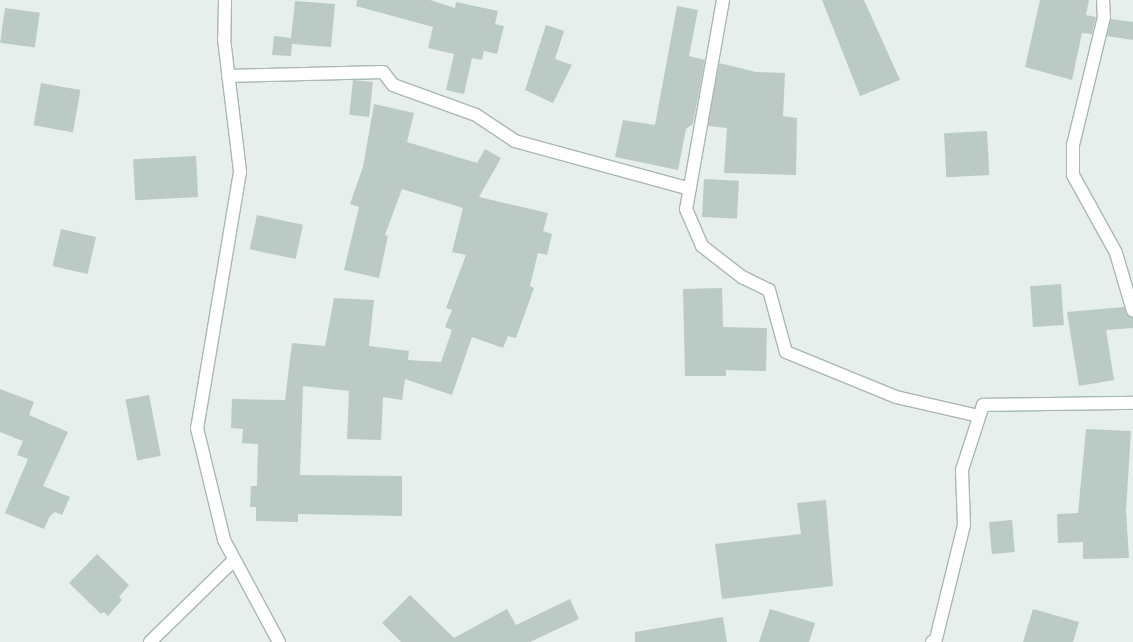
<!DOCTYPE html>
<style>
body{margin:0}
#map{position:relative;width:1133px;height:642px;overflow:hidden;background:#e6efeb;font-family:Montserrat,sans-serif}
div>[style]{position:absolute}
.building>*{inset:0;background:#bbcac4;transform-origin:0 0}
.roads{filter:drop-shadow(1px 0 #a8b8b2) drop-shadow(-1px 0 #a8b8b2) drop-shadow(0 1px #a8b8b2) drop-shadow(0 -1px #a8b8b2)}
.minor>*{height:12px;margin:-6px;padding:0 6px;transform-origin:6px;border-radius:6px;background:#fff}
span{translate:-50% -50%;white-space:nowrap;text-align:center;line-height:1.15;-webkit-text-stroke:3.5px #f7fbf9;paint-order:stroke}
</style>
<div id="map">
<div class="building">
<i style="clip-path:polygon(357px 0,430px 0,455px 8px,456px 2px,498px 11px,495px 24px,504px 26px,497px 54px,484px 51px,482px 60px,472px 58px,464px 94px,446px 90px,454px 54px,428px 48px,433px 27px,356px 6px)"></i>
<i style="clip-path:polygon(822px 0,864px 0,900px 80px,860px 96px)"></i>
<i style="clip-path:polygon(1040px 0,1089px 0,1086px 15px,1096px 17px,1092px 34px,1082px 33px,1072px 80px,1025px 67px)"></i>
<i style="clip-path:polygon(295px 1px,335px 4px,331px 47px,292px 44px,291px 56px,272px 55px,274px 36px,291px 38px)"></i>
<i style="clip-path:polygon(677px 6px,698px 10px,689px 56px,705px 60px,693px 124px,686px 129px,678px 170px,615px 157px,623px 120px,655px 125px)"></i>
<i style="left:5px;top:8px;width:35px;height:35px;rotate:8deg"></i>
<i style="clip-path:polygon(1111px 19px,1133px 22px,1133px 40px,1107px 36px)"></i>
<i style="clip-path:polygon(546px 25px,564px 31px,555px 59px,572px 65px,553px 103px,525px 90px)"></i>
<i style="clip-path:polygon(719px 63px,756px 72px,785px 73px,783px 116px,797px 118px,796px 175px,724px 173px,727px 128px,708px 126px)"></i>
<i style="left:353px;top:80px;width:20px;height:35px;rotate:6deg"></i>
<i style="left:41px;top:83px;width:40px;height:43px;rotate:10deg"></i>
<i style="clip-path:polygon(374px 104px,414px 113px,407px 142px,477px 163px,485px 149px,501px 158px,479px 197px,548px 213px,543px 231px,552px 234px,547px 255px,538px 253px,530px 286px,534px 288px,516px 338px,508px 336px,503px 348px,472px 337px,452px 395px,405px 379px,402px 400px,383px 397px,381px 440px,347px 439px,349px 391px,303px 386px,300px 475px,402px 476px,402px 516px,298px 514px,298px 522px,256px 521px,256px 507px,250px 507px,251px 486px,257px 486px,258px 444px,242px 443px,243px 429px,231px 428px,232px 399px,285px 400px,292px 343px,325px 346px,334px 298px,374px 300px,369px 346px,409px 351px,408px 360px,441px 362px,452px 330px,445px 327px,452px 310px,446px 308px,466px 255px,452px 252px,463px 208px,402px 189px,385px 235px,388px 236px,379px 278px,344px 270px,359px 207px,350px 204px,363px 167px)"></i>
<i style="left:987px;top:131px;width:44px;height:43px;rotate:87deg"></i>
<i style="left:196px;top:156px;width:41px;height:63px;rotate:87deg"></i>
<i style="left:704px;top:179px;width:35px;height:38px;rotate:3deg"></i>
<i style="left:257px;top:215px;width:47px;height:35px;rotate:12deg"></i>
<i style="left:61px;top:229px;width:36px;height:38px;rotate:13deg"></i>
<i style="left:1061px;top:284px;width:41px;height:31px;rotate:86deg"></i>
<i style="clip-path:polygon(722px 288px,723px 327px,767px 328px,766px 371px,726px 370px,726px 376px,685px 376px,683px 289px)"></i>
<i style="clip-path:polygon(1124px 307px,1128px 316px,1133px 318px,1133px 328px,1106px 330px,1114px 380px,1079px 386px,1067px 312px)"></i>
<i style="clip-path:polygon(0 389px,34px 402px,29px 415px,68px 432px,43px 486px,70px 497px,62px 515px,55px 512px,50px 516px,44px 529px,5px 513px,28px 459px,17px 455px,23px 441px,0 432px)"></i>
<i style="left:149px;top:395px;width:62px;height:24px;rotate:79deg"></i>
<i style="clip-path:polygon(1086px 429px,1131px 431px,1126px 511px,1129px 558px,1083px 559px,1083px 542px,1058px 543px,1057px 514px,1078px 513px)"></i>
<i style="clip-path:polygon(826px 500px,833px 586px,722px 599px,715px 544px,801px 534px,797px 503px)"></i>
<i style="left:1012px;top:520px;width:32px;height:23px;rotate:85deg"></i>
<i style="clip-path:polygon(97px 554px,129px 585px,119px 597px,122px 600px,108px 616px,104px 612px,101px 614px,69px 583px)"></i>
<i style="clip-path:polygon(410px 595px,454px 638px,507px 609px,516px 625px,570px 599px,579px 619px,530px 642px,401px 642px,382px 623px)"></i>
<i style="clip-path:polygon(770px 609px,815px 623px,809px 642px,759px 642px)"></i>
<i style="clip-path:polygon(1033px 609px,1079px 622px,1073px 642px,1023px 642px)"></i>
<i style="clip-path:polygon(723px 617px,727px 642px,635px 642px,635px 632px)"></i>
</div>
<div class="roads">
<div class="minor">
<i style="left:225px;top:0;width:39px;rotate:91deg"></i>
<i style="left:224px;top:39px;width:134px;rotate:83.1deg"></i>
<i style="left:240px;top:172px;width:260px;rotate:99.5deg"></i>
<i style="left:197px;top:428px;width:115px;rotate:76.4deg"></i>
<i style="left:224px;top:540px;width:116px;rotate:61.7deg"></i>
<i style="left:723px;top:0;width:212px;rotate:100deg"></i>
<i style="left:686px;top:209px;width:40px;rotate:66.6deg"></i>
<i style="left:702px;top:246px;width:51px;rotate:37.8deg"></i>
<i style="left:742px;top:277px;width:30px;rotate:26deg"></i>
<i style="left:769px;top:290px;width:64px;rotate:74.7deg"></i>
<i style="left:786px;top:352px;width:119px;rotate:22.2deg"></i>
<i style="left:896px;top:397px;width:85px;rotate:12.9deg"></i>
<i style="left:1103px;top:0;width:17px;rotate:87deg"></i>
<i style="left:1104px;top:17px;width:132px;rotate:103.6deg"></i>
<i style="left:1073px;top:145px;width:30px;rotate:90deg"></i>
<i style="left:1073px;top:175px;width:89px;rotate:61.1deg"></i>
<i style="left:1116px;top:253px;width:60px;rotate:73.7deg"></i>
<i style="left:228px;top:76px;width:155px;rotate:-1.5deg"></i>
<i style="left:383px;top:72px;width:16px;rotate:52deg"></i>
<i style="left:393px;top:85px;width:88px;rotate:19.9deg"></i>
<i style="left:476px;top:115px;width:47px;rotate:33.7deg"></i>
<i style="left:515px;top:141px;width:181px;rotate:15.3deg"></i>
<i style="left:150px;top:642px;width:117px;rotate:-44.3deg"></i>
<i style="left:932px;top:642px;width:5px;rotate:-37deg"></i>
<i style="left:936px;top:639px;width:117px;rotate:-76.2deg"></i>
<i style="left:964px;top:525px;width:55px;rotate:-92.1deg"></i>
<i style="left:962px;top:470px;width:68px;rotate:-72.1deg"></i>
<i style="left:983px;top:405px;width:150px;rotate:-0.8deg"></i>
</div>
</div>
</div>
